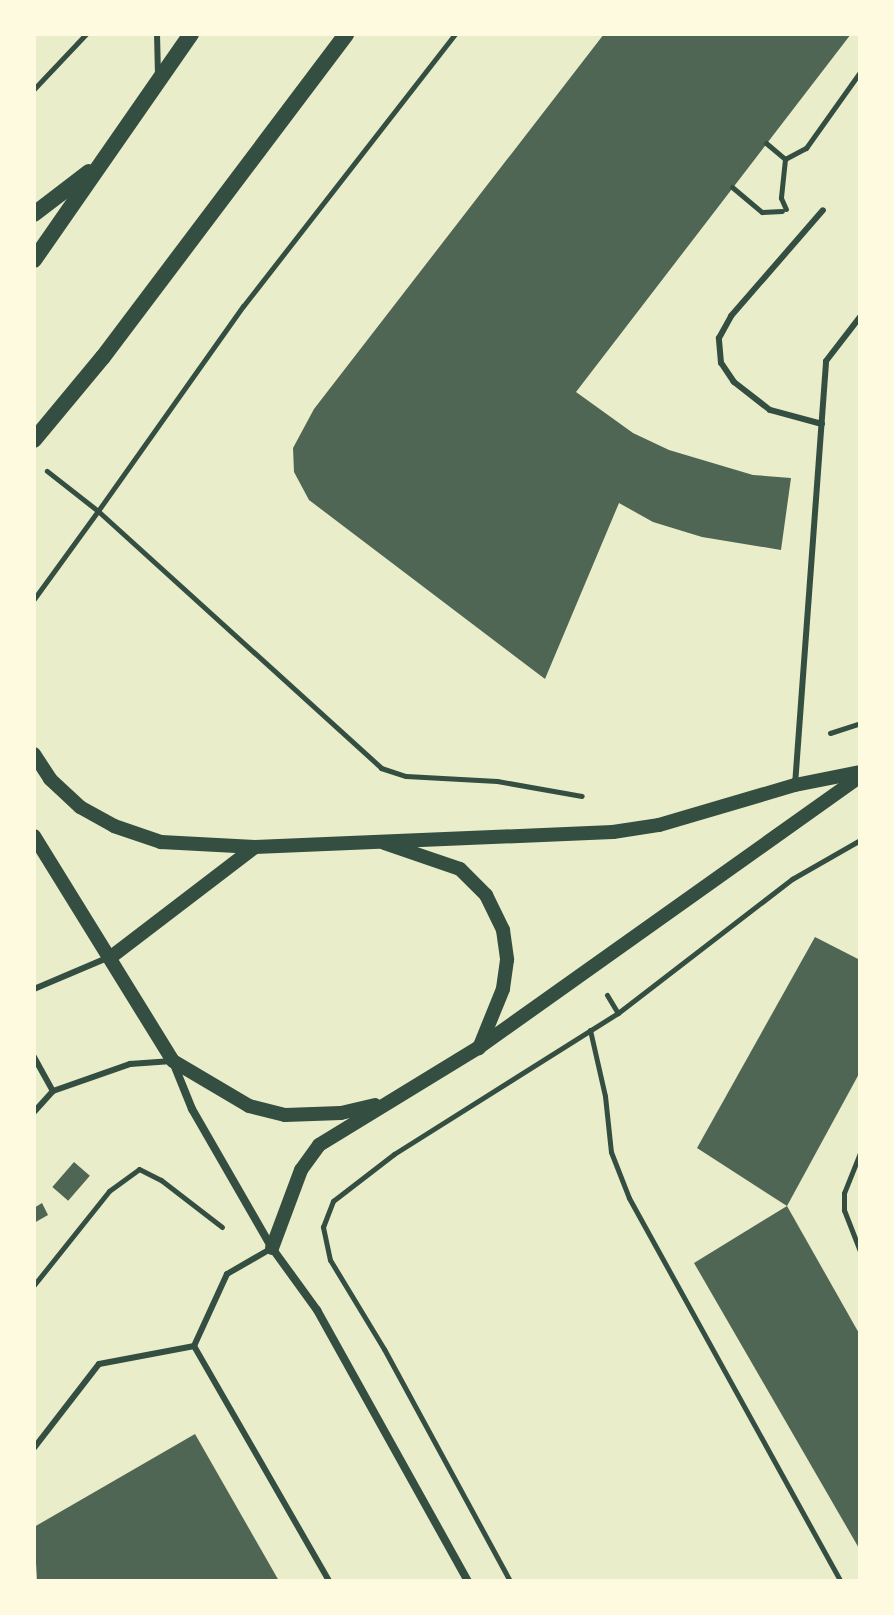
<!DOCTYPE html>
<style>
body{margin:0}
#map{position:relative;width:894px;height:1615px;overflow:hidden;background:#e9edc9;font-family:Overpass,sans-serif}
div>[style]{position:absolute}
.building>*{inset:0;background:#4f6655;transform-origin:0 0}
.path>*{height:5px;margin:-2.5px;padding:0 2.5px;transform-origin:2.5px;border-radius:2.5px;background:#344e41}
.service>*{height:6px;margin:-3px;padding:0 3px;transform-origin:3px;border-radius:3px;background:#344e41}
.minor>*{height:8px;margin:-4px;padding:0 4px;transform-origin:4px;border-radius:4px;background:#344e41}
.tertiary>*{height:14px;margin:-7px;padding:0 7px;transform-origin:7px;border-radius:7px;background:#344e41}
.secondary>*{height:16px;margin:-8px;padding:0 8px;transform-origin:8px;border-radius:8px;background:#344e41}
span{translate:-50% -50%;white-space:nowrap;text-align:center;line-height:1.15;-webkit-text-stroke:8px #fefae0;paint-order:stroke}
.frame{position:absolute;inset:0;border:36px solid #fefae0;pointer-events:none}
</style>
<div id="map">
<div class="building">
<i style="clip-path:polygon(604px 34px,851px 34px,576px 392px,633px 433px,669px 450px,753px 475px,791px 478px,781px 550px,702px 537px,653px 522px,619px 503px,545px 679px,309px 500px,294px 472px,293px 448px,314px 409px)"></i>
<i style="clip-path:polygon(815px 937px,860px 960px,860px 1072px,787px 1206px,697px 1148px)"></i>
<i style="left:74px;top:1162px;width:21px;height:33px;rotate:41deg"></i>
<i style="clip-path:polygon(42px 1203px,48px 1215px,34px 1223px,34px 1208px)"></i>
<i style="clip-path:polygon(787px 1206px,860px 1335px,860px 1550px,694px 1263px)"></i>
<i style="clip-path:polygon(195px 1434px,279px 1581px,37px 1581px,34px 1527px)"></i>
</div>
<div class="path">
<i style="left:455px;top:34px;width:345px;rotate:127.9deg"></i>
<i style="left:243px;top:306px;width:251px;rotate:125.3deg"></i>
<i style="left:98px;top:511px;width:382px;rotate:42.2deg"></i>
<i style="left:381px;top:768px;width:26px;rotate:18deg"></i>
<i style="left:406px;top:776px;width:91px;rotate:3.1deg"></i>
<i style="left:497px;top:781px;width:86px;rotate:10deg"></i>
<i style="left:34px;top:89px;width:76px;rotate:-46.6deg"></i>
<i style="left:766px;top:143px;width:25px;rotate:40deg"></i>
<i style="left:785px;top:159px;width:24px;rotate:-28deg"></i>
<i style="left:806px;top:148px;width:93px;rotate:-54.6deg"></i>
<i style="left:785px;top:159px;width:39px;rotate:96deg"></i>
<i style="left:781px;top:198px;width:12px;rotate:66deg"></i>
<i style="left:732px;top:187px;width:39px;rotate:40deg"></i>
<i style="left:762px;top:212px;width:20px;rotate:-3deg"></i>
<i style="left:34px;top:599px;width:109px;rotate:-54deg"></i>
<i style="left:98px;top:511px;width:65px;rotate:-141.9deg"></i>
<i style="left:830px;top:733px;width:32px;rotate:-18deg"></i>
<i style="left:607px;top:995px;width:21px;rotate:59deg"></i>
<i style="left:590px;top:1030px;width:68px;rotate:77.2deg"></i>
<i style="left:605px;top:1096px;width:56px;rotate:83.9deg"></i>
<i style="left:611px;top:1152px;width:49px;rotate:68.6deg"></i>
<i style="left:629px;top:1198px;width:437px;rotate:61.1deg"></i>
<i style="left:860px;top:1153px;width:43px;rotate:111.8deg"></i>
<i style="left:844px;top:1193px;width:17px;rotate:90deg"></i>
<i style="left:844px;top:1210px;width:44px;rotate:68.7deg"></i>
<i style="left:34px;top:1285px;width:120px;rotate:-51.4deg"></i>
<i style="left:109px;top:1191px;width:37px;rotate:-36deg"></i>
<i style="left:139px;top:1169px;width:25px;rotate:27deg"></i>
<i style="left:161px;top:1180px;width:77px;rotate:37.6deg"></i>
<i style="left:510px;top:1581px;width:264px;rotate:-118.5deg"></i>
<i style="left:384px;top:1349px;width:104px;rotate:-121.2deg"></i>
<i style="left:330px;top:1260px;width:34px;rotate:-102deg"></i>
<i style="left:323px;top:1227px;width:28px;rotate:-69deg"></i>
<i style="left:333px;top:1201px;width:77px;rotate:-37.6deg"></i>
<i style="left:394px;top:1154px;width:265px;rotate:-32.2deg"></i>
<i style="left:618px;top:1013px;width:220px;rotate:-37.6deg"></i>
<i style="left:792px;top:879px;width:78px;rotate:-29.8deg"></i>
</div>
<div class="service">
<i style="left:157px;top:34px;width:40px;rotate:88.6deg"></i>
<i style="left:822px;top:424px;width:54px;rotate:-164.9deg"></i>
<i style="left:770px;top:410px;width:46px;rotate:-142.1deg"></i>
<i style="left:734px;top:382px;width:23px;rotate:-124deg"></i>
<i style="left:721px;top:363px;width:25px;rotate:-95deg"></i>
<i style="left:719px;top:338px;width:25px;rotate:-61deg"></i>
<i style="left:731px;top:316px;width:140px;rotate:-49deg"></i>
<i style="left:795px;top:785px;width:425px;rotate:-85.8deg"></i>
<i style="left:826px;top:361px;width:56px;rotate:-52.3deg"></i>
<i style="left:34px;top:989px;width:79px;rotate:-23deg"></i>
<i style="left:34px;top:1057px;width:39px;rotate:61deg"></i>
<i style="left:34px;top:1112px;width:28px;rotate:-48deg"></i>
<i style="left:53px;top:1091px;width:82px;rotate:-19.3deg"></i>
<i style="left:130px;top:1064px;width:42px;rotate:-4.1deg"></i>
<i style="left:194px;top:1346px;width:271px;rotate:60.1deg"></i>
<i style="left:34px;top:1448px;width:106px;rotate:-52.3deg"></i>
<i style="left:99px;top:1364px;width:97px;rotate:-10.7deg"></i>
<i style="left:194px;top:1346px;width:79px;rotate:-65.4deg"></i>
<i style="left:227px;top:1274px;width:52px;rotate:-30deg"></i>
</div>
<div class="minor">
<i style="left:173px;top:1062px;width:51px;rotate:68deg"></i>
<i style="left:192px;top:1109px;width:160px;rotate:60.1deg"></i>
<i style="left:272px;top:1248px;width:77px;rotate:54deg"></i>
<i style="left:317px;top:1310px;width:310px;rotate:60.9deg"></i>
</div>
<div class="tertiary">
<i style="left:34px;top:754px;width:30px;rotate:57deg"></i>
<i style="left:50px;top:779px;width:41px;rotate:43deg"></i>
<i style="left:80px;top:807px;width:39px;rotate:29deg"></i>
<i style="left:114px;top:826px;width:50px;rotate:18.8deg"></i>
<i style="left:161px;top:842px;width:94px;rotate:3deg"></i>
<i style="left:255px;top:847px;width:358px;rotate:-2.4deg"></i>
<i style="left:613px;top:832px;width:47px;rotate:-8.7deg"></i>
<i style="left:659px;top:825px;width:142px;rotate:-16.4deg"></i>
<i style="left:795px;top:785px;width:66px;rotate:-11.3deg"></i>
<i style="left:34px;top:836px;width:264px;rotate:58.3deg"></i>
<i style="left:173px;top:1061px;width:88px;rotate:30.6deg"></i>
<i style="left:249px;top:1106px;width:37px;rotate:14deg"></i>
<i style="left:285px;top:1115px;width:56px;rotate:-2deg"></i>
<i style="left:341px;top:1113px;width:35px;rotate:-13deg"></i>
<i style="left:384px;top:843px;width:80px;rotate:18.9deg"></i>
<i style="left:460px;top:869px;width:37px;rotate:45deg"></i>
<i style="left:486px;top:895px;width:39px;rotate:64deg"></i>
<i style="left:503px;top:930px;width:30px;rotate:82deg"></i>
<i style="left:507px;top:960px;width:29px;rotate:98deg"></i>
<i style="left:503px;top:989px;width:64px;rotate:112.1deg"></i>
<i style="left:111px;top:957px;width:181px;rotate:-37.4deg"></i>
<i style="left:272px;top:1248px;width:83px;rotate:-69.6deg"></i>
<i style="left:301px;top:1170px;width:31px;rotate:-54deg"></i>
<i style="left:319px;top:1145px;width:186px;rotate:-31.4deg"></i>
<i style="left:478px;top:1048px;width:468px;rotate:-35.4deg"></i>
</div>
<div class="secondary">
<i style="left:34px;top:214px;width:69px;rotate:-37.4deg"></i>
<i style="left:34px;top:260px;width:275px;rotate:-55.2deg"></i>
<i style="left:34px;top:440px;width:108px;rotate:-50.3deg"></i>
<i style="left:103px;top:357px;width:404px;rotate:-53deg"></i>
</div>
<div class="frame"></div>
</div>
